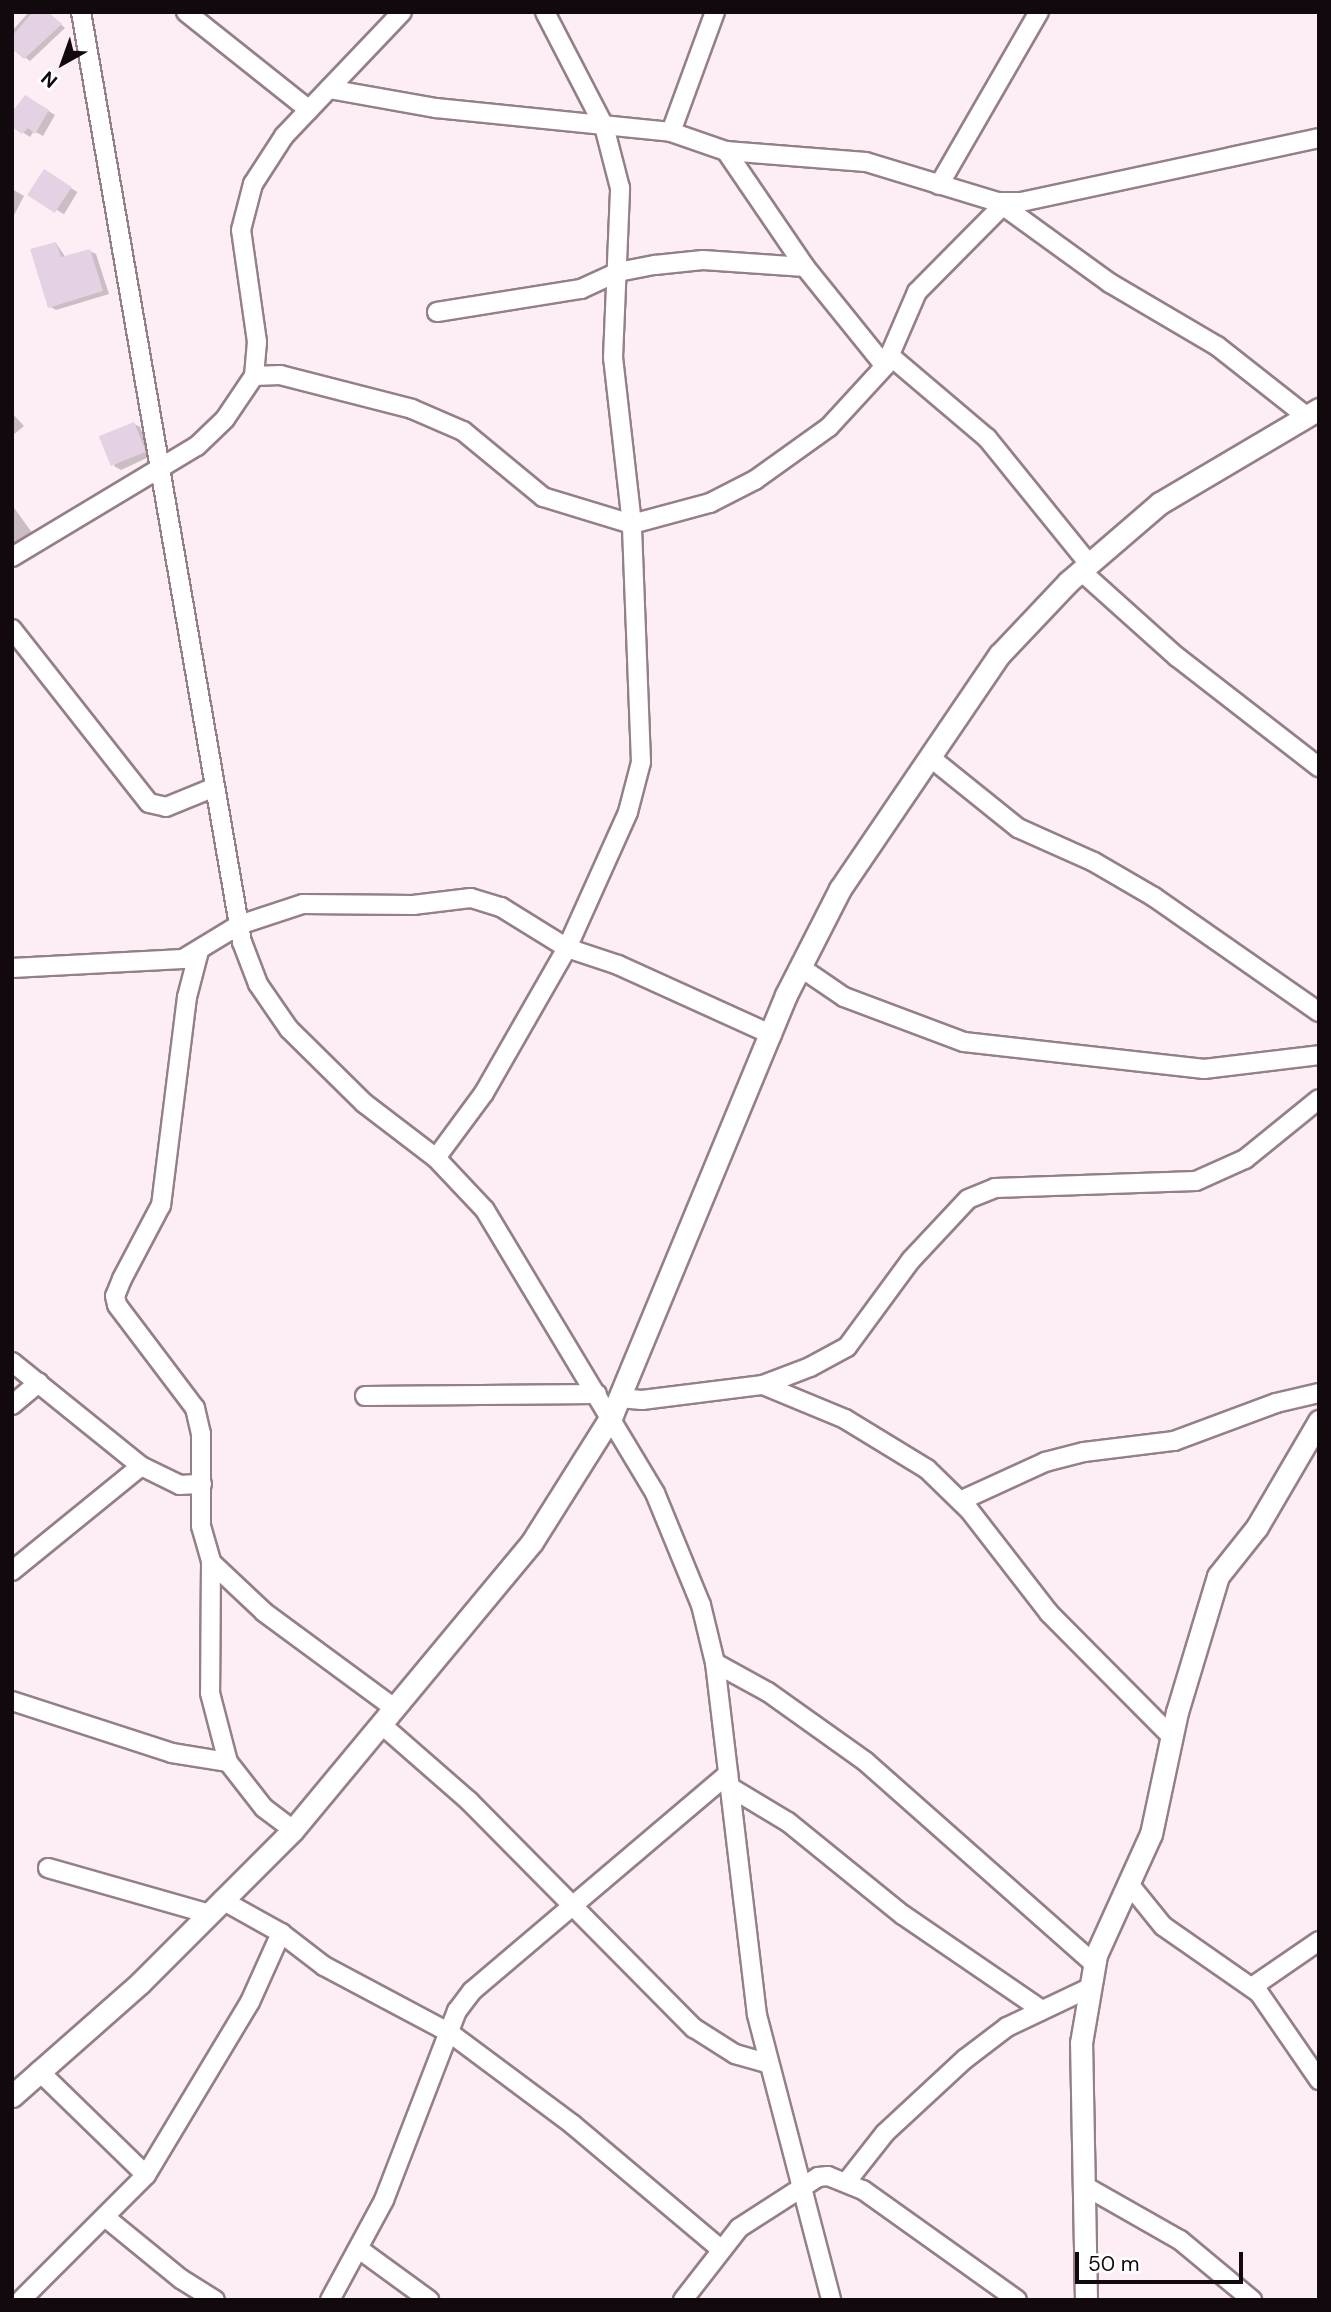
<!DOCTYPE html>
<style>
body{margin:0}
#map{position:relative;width:1331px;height:2312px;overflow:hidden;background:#fdeef6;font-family:"DM Sans",sans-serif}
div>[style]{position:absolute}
.shadow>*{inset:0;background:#0003;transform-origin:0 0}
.building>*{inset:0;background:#e4d1e3;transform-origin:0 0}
.roads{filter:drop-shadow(2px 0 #947f8a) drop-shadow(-2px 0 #947f8a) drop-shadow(0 2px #947f8a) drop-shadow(0 -2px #947f8a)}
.minor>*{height:18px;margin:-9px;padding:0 9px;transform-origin:9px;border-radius:9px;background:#fff}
.tertiary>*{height:21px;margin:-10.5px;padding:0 10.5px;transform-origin:10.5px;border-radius:10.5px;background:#fff}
span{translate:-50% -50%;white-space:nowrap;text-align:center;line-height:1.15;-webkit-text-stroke:6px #fff;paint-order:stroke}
.frame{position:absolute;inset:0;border:14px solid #11090e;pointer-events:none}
.north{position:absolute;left:28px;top:28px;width:70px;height:70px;-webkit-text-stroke:5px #fff;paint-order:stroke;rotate:220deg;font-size:19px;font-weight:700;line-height:28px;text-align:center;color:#11090e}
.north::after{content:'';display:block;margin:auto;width:24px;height:32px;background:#11090e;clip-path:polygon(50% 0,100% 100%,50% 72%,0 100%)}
.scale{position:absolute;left:1075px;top:2252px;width:168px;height:32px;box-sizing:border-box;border:4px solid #11090e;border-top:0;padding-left:9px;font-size:21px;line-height:24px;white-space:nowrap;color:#11090e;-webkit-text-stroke:5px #fff;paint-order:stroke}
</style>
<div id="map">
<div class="shadow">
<i style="clip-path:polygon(29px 12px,47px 12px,65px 28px,30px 61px,12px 47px,12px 31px)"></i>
<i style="clip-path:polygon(26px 97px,55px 115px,43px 136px,34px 131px,30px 137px,12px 125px)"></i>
<i style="left:44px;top:172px;width:39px;height:26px;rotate:31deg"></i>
<i style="clip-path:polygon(12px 189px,24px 196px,14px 215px,12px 214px)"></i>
<i style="clip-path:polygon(56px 243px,66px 258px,90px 251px,96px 254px,109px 294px,56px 310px,49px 306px)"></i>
<i style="clip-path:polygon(12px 413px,24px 426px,12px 436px)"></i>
<i style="clip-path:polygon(134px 424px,140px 427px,151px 456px,121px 470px,114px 466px)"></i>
<i style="clip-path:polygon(12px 505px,33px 534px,12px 551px)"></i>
</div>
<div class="building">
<i style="clip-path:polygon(33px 12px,48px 12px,62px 24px,24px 59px,12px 49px,12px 36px)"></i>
<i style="clip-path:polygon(25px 95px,49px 110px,35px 134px,28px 128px,22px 134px,12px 127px,12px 112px)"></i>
<i style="left:44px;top:169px;width:33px;height:31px;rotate:33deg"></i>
<i style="clip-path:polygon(56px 242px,61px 257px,90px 249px,103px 291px,48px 308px,30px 249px)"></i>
<i style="left:134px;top:422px;width:32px;height:38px;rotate:68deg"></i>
</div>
<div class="roads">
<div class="minor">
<i style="left:81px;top:12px;width:944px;rotate:80.18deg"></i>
<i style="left:242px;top:942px;width:45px;rotate:69.1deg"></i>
<i style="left:258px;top:984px;width:55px;rotate:55.4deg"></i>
<i style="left:289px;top:1029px;width:105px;rotate:44.6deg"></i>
<i style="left:364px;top:1103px;width:91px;rotate:37.4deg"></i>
<i style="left:436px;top:1158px;width:71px;rotate:46.7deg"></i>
<i style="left:485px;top:1210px;width:330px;rotate:59deg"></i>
<i style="left:655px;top:1493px;width:121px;rotate:67.7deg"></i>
<i style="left:701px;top:1605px;width:60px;rotate:76.4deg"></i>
<i style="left:715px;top:1663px;width:354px;rotate:83.2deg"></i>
<i style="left:757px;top:2015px;width:294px;rotate:75.4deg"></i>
<i style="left:186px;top:12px;width:157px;rotate:38.5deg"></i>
<i style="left:329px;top:89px;width:109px;rotate:10.1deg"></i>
<i style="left:436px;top:108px;width:236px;rotate:5.8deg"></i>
<i style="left:671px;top:132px;width:58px;rotate:19.1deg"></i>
<i style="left:726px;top:151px;width:140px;rotate:4.5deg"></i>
<i style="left:866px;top:162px;width:138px;rotate:16.9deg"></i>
<i style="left:998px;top:202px;width:23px"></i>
<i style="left:1021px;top:202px;width:305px;rotate:-12.1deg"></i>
<i style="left:671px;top:132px;width:128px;rotate:-69.9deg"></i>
<i style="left:726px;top:151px;width:140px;rotate:55.7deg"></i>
<i style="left:805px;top:267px;width:127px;rotate:51.1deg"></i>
<i style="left:939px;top:185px;width:200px;rotate:-60deg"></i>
<i style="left:998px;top:202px;width:138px;rotate:35.9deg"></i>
<i style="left:1110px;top:283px;width:124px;rotate:30.5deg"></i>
<i style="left:1217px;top:346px;width:113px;rotate:38.2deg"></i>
<i style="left:437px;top:312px;width:146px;rotate:-9.1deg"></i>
<i style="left:581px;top:289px;width:41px;rotate:-24.7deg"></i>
<i style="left:618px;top:272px;width:38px;rotate:-11deg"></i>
<i style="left:655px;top:265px;width:48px;rotate:-5.9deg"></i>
<i style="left:703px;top:260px;width:102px;rotate:3.9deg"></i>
<i style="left:889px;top:355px;width:128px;rotate:40.3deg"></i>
<i style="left:987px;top:438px;width:162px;rotate:51deg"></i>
<i style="left:254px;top:376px;width:26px;rotate:-2deg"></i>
<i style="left:280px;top:375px;width:136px;rotate:14.4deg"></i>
<i style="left:412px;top:409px;width:56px;rotate:23.3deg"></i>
<i style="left:463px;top:431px;width:104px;rotate:39.5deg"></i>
<i style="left:543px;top:497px;width:93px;rotate:16.9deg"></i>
<i style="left:632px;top:524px;width:81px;rotate:-15.1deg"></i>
<i style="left:710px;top:503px;width:51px;rotate:-27.1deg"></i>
<i style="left:755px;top:480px;width:91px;rotate:-35.6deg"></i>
<i style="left:829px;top:427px;width:83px;rotate:-47.4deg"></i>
<i style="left:885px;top:366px;width:81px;rotate:-66.6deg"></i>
<i style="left:917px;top:292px;width:120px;rotate:-45.3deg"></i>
<i style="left:12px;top:557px;width:216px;rotate:-31deg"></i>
<i style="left:197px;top:446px;width:39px;rotate:-44deg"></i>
<i style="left:225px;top:419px;width:52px;rotate:-56deg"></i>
<i style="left:254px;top:376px;width:34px;rotate:-85deg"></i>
<i style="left:257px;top:342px;width:113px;rotate:-98.1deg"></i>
<i style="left:241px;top:230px;width:48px;rotate:-75.4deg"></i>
<i style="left:253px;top:184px;width:57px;rotate:-57.1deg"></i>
<i style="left:284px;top:136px;width:171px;rotate:-46.4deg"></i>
<i style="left:1081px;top:571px;width:129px;rotate:41.9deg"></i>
<i style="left:1177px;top:657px;width:180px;rotate:37.8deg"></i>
<i style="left:12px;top:629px;width:221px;rotate:51.8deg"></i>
<i style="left:149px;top:803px;width:17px;rotate:13deg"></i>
<i style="left:166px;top:807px;width:53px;rotate:-22.2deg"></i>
<i style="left:931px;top:758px;width:112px;rotate:38.8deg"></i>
<i style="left:1018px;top:828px;width:83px;rotate:24.1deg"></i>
<i style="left:1094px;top:862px;width:69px;rotate:30.3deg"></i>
<i style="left:1154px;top:897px;width:201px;rotate:34.9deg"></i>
<i style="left:199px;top:951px;width:48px;rotate:104.6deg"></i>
<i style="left:187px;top:997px;width:210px;rotate:97.1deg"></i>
<i style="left:161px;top:1205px;width:84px;rotate:117.8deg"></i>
<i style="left:122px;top:1279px;width:18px;rotate:112deg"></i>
<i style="left:115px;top:1296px;width:9px;rotate:77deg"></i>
<i style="left:117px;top:1305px;width:129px;rotate:52.9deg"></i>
<i style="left:195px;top:1408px;width:27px;rotate:77deg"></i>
<i style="left:201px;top:1434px;width:92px;rotate:90deg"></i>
<i style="left:201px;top:1526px;width:37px;rotate:74deg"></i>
<i style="left:211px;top:1562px;width:73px;rotate:43.3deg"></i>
<i style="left:264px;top:1612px;width:162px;rotate:36.4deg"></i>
<i style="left:800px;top:967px;width:53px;rotate:34.3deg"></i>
<i style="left:844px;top:997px;width:128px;rotate:20.6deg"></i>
<i style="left:964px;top:1042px;width:242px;rotate:6.4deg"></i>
<i style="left:1204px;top:1069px;width:116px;rotate:-6.9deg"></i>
<i style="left:12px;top:968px;width:171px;rotate:-3deg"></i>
<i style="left:183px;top:959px;width:66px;rotate:-31.3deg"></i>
<i style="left:239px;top:925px;width:67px;rotate:-18.2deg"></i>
<i style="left:303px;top:904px;width:110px;rotate:0.5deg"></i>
<i style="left:413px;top:905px;width:58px;rotate:-6.9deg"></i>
<i style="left:471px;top:898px;width:31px;rotate:17deg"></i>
<i style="left:501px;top:907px;width:78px;rotate:31.8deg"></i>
<i style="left:567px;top:948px;width:54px;rotate:18.4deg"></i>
<i style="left:618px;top:965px;width:169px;rotate:24.4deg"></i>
<i style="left:436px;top:1158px;width:81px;rotate:-53.6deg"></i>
<i style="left:484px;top:1093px;width:167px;rotate:-60.2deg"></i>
<i style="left:567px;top:948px;width:149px;rotate:-65.8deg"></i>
<i style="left:628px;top:812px;width:52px;rotate:-75.4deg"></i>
<i style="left:641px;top:762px;width:238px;rotate:-92.2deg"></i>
<i style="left:632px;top:524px;width:167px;rotate:-96.5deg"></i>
<i style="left:613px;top:358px;width:170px;rotate:-87.6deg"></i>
<i style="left:620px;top:188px;width:64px;rotate:-104.5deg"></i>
<i style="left:604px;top:126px;width:128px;rotate:-117.4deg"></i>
<i style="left:12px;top:1362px;width:166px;rotate:38.9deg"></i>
<i style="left:141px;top:1466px;width:43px;rotate:26deg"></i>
<i style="left:180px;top:1485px;width:22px;rotate:-3deg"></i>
<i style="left:763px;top:1385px;width:89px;rotate:22.5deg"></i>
<i style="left:845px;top:1419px;width:96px;rotate:31.4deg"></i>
<i style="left:927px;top:1469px;width:60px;rotate:44.3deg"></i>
<i style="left:970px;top:1511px;width:129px;rotate:52.2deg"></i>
<i style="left:1049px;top:1613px;width:175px;rotate:45.2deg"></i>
<i style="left:365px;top:1396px;width:232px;rotate:-0.5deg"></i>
<i style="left:619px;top:1398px;width:23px;rotate:5deg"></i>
<i style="left:642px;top:1400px;width:122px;rotate:-7.1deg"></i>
<i style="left:763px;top:1385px;width:50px;rotate:-21deg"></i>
<i style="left:810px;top:1367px;width:42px;rotate:-28.4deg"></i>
<i style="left:847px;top:1347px;width:108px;rotate:-53.7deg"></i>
<i style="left:911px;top:1260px;width:83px;rotate:-46.9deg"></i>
<i style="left:968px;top:1199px;width:29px;rotate:-22deg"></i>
<i style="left:995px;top:1188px;width:201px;rotate:-2deg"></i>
<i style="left:1196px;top:1181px;width:54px;rotate:-24.2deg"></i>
<i style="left:1245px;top:1159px;width:95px;rotate:-39deg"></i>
<i style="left:12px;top:1405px;width:35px;rotate:-40deg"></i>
<i style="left:960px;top:1501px;width:94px;rotate:-24.6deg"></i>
<i style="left:1045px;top:1462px;width:40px;rotate:-14.4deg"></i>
<i style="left:1084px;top:1452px;width:91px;rotate:-7deg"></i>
<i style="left:1174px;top:1441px;width:109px;rotate:-20.4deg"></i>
<i style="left:1276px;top:1403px;width:44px;rotate:-13.1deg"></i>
<i style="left:211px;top:1562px;width:131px;rotate:90.4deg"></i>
<i style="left:210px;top:1693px;width:71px;rotate:75.4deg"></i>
<i style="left:228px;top:1762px;width:58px;rotate:52deg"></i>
<i style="left:264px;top:1808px;width:36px;rotate:37deg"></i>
<i style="left:12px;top:1571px;width:166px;rotate:-39.1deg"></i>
<i style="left:715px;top:1663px;width:60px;rotate:28.7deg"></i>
<i style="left:768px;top:1692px;width:120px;rotate:35.5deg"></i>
<i style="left:866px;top:1762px;width:305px;rotate:41.5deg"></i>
<i style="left:12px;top:1701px;width:168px;rotate:18deg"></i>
<i style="left:172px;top:1753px;width:57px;rotate:9.1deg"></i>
<i style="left:382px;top:1725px;width:116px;rotate:41.1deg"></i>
<i style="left:469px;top:1801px;width:320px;rotate:45.3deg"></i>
<i style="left:694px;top:2028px;width:49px;rotate:32.4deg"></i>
<i style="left:735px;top:2054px;width:35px;rotate:16deg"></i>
<i style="left:733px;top:1789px;width:64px;rotate:31deg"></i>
<i style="left:788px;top:1822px;width:148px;rotate:39deg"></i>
<i style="left:903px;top:1915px;width:168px;rotate:34.4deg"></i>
<i style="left:48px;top:1868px;width:168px;rotate:15.9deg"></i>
<i style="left:1129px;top:1884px;width:54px;rotate:51deg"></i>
<i style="left:1163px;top:1926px;width:117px;rotate:34.9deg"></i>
<i style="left:1259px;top:1993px;width:106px;rotate:55.4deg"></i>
<i style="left:222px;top:1900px;width:68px;rotate:29.2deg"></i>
<i style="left:281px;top:1933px;width:54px;rotate:37.5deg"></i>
<i style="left:324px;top:1966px;width:143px;rotate:28deg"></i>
<i style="left:450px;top:2033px;width:152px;rotate:36.7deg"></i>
<i style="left:572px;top:2124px;width:192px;rotate:40.1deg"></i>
<i style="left:1252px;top:1987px;width:81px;rotate:-34.5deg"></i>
<i style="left:39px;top:2071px;width:149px;rotate:44.2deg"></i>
<i style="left:848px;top:2180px;width:60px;rotate:-51.8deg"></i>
<i style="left:885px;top:2133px;width:109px;rotate:-42.8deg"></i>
<i style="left:965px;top:2059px;width:53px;rotate:-37.3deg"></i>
<i style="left:1007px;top:2027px;width:91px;rotate:-25.4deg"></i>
<i style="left:1083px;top:2185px;width:112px;rotate:29.6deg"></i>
<i style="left:1180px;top:2240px;width:94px;rotate:39.8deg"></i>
<i style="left:105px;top:2217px;width:98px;rotate:39.2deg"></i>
<i style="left:181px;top:2279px;width:40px;rotate:32deg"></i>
<i style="left:359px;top:2249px;width:87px;rotate:36.1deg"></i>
<i style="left:21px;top:2300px;width:177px;rotate:-45deg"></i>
<i style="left:146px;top:2175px;width:202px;rotate:-59deg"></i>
<i style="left:250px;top:2002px;width:76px;rotate:-65.8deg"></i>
<i style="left:330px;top:2300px;width:114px;rotate:-61.6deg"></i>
<i style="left:384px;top:2200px;width:203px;rotate:-68.9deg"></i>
<i style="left:457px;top:2011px;width:25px;rotate:-53deg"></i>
<i style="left:472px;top:1991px;width:336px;rotate:-40.3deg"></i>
<i style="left:683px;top:2300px;width:91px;rotate:-52.1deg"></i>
<i style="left:739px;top:2228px;width:94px;rotate:-32.8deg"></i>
<i style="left:818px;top:2177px;width:10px;rotate:-6deg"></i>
<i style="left:828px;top:2176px;width:38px;rotate:22deg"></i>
<i style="left:863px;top:2190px;width:189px;rotate:35.5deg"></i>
</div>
<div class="tertiary">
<i style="left:12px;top:2096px;width:171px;rotate:-41.4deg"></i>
<i style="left:140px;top:1983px;width:216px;rotate:-45deg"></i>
<i style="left:293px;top:1830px;width:374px;rotate:-50.3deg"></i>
<i style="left:532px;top:1542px;width:150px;rotate:-57.8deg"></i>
<i style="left:612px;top:1415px;width:455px;rotate:-67.5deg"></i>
<i style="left:786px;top:995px;width:119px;rotate:-63deg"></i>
<i style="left:840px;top:889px;width:284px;rotate:-55.8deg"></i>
<i style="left:1000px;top:654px;width:99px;rotate:-46.6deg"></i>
<i style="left:1068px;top:582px;width:121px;rotate:-40.7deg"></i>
<i style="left:1160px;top:503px;width:185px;rotate:-30.6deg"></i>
<i style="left:1086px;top:2300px;width:257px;rotate:-91.1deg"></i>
<i style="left:1081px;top:2043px;width:89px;rotate:-80.3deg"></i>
<i style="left:1096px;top:1955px;width:133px;rotate:-65.6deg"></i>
<i style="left:1151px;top:1834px;width:125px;rotate:-78deg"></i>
<i style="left:1177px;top:1712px;width:142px;rotate:-73.2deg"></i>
<i style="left:1218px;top:1576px;width:63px;rotate:-51.5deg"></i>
<i style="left:1257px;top:1527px;width:123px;rotate:-59.7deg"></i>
</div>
</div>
<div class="frame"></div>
<div class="north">N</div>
<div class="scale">50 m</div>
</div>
